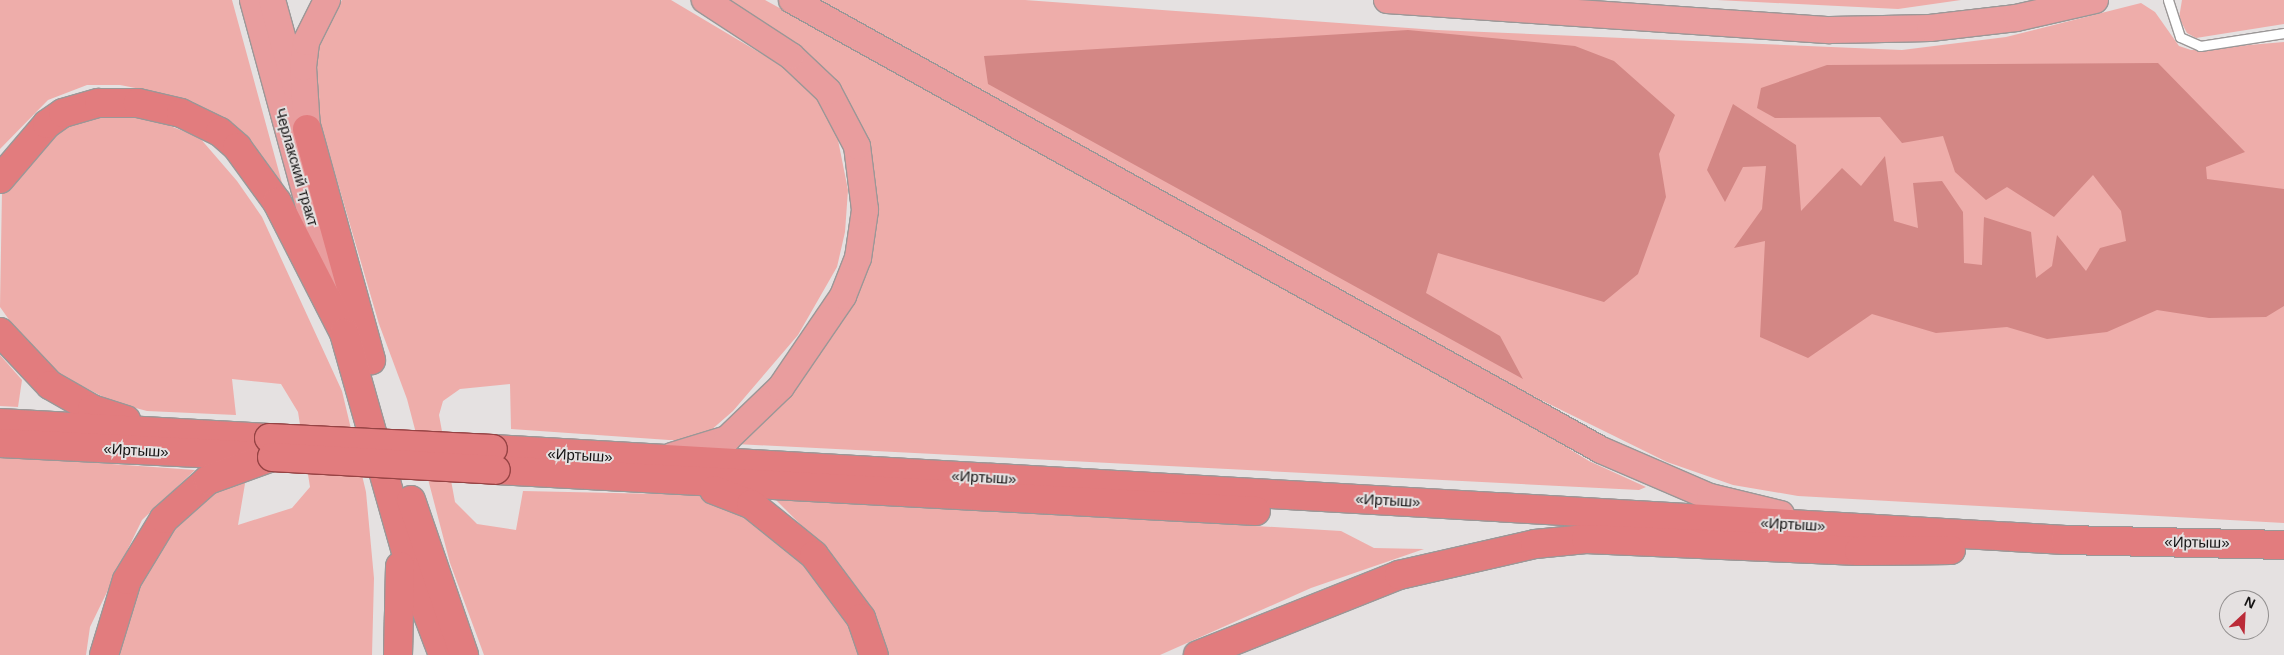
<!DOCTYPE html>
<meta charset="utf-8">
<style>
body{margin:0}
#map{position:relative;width:2284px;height:655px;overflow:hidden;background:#e5e1e1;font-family:Arial,sans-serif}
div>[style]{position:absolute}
.green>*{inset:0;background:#eeadaa}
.forest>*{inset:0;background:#d38785}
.roads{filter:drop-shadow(1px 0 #9b9797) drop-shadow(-1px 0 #9b9797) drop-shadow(0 1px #9b9797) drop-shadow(0 -1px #9b9797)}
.service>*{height:9px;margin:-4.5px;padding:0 4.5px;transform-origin:4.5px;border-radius:4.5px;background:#fff}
.primary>*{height:26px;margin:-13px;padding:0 13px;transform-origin:13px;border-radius:13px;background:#e99d9e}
.trunk>*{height:28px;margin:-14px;padding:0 14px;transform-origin:14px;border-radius:14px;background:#e27c7e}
.bridges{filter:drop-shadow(1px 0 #964344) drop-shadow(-1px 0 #964344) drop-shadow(0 1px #964344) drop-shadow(0 -1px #964344)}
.trunk-bridge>*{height:28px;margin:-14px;padding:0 14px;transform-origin:14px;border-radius:14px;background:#e27c7e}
span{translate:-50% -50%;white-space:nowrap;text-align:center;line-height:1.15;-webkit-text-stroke:4px #e5e1e1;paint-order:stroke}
.street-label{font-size:15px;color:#151414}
.north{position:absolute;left:2219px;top:590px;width:50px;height:50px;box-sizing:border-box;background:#e5e1e1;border:1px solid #928f8f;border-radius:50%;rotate:25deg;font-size:14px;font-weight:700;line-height:20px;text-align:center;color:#151414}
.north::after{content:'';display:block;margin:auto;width:18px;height:22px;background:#bb2b38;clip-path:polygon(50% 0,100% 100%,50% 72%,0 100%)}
</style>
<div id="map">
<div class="green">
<i style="clip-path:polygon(0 0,232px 0,291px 216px,276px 179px,248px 139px,219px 115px,156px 92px,120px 85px,87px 85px,48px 100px,0 149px)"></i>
<i style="clip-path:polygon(342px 0,671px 0,794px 73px,822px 106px,837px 135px,848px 190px,845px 232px,837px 267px,798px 335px,733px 411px,710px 431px,688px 440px,669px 440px,511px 429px,510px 384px,460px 389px,443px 401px,439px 415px,455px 502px,477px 524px,516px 530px,523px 491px,705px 495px,747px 512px,783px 542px,828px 595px,853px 633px,858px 655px,484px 655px,450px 563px,407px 399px,379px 324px,318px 115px,313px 73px,322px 34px)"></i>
<i style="clip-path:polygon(726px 0,765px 0,1489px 400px,1589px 461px,1646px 487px,1639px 490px,736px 444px,855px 294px,864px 144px)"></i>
<i style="clip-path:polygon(821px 0,1025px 0,1436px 30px,1902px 50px,2006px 37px,2141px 3px,2155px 12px,2179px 46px,2191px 50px,2284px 42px,2284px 523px,1798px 496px,1733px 485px,1667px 462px,1537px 398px)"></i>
<i style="clip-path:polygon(1717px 0,1961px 0,1898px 9px)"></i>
<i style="clip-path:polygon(2182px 0,2284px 0,2284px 24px,2196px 38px,2187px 33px,2179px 18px)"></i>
<i style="clip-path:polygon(136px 113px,199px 137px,237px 181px,262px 217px,342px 391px,366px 492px,374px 578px,372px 655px,114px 655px,137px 577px,198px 497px,247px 472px,238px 525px,292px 508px,310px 487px,298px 412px,281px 384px,232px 379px,236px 415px,147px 411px,113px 402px,61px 375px,30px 349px,0 307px,2px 191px,32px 149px,79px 115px)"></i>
<i style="clip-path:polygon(0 355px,22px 380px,18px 407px,0 406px)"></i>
<i style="clip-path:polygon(0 456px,195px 470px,142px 520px,90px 627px,86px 655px,0 655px)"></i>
<i style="clip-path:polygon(774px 498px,1341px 531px,1374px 548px,1424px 549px,1311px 588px,1160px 655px,886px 655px,815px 539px)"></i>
</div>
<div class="forest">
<i style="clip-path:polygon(1408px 30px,1575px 46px,1614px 61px,1675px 115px,1659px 154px,1666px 197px,1638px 274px,1604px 302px,1438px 253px,1426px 293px,1500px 336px,1523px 379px,988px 84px,984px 56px)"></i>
<i style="clip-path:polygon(2158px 63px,2245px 152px,2206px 167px,2207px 179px,2284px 189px,2284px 306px,2266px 317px,2209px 318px,2157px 310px,2107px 332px,2047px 339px,2007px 327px,1936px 333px,1872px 314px,1808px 358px,1760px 337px,1765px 241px,1734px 248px,1762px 209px,1766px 166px,1743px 167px,1725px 202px,1707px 170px,1733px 104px,1796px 145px,1801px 211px,1842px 168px,1861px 186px,1885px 156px,1894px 221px,1918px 228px,1913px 183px,1942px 181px,1963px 212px,1964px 263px,1982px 265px,1984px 217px,2031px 232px,2036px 278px,2052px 266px,2057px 235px,2086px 271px,2100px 248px,2126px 241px,2121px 211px,2093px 175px,2054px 217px,2007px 187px,1986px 200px,1955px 172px,1943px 136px,1902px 143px,1880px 117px,1775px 118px,1757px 108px,1761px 88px,1827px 65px)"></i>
</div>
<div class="roads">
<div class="service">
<i style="left:2168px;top:0;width:39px;rotate:72deg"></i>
<i style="left:2180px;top:37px;width:22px;rotate:24deg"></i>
<i style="left:2200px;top:46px;width:85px;rotate:-8.8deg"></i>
</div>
<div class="primary">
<i style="left:253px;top:0;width:312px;rotate:74.8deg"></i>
<i style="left:272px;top:0;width:90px;rotate:74.6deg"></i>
<i style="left:792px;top:0;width:926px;rotate:29.08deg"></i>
<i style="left:1601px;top:450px;width:119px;rotate:23.3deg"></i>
<i style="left:1710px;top:497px;width:73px;rotate:13.5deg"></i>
<i style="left:1387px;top:0;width:444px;rotate:3.9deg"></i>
<i style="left:1830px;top:30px;width:100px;rotate:-1.1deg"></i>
<i style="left:1930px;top:28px;width:87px;rotate:-6.6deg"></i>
<i style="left:2016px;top:18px;width:81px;rotate:-12.8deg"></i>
<i style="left:307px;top:129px;width:62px;rotate:-93.7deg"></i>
<i style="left:303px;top:67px;width:25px;rotate:-83deg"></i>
<i style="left:306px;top:42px;width:47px;rotate:-63.4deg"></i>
<i style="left:672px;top:456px;width:58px;rotate:-17.2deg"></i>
<i style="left:727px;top:439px;width:75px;rotate:-43.9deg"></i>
<i style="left:781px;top:387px;width:110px;rotate:-55.7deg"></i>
<i style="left:843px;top:296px;width:41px;rotate:-68.5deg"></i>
<i style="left:858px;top:258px;width:49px;rotate:-81.7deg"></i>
<i style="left:865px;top:210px;width:64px;rotate:-97.1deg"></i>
<i style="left:857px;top:146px;width:62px;rotate:-117.8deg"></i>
<i style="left:828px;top:91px;width:51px;rotate:-136.6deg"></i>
<i style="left:791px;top:56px;width:103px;rotate:-146.9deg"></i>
</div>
<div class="trunk">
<i style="left:307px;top:129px;width:240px;rotate:74.5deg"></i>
<i style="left:0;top:179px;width:72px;rotate:-49.5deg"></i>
<i style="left:47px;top:124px;width:19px;rotate:-35deg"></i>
<i style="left:63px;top:113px;width:37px;rotate:-16deg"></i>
<i style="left:99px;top:103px;width:39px"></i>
<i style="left:138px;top:103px;width:44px;rotate:13.1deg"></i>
<i style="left:181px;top:113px;width:43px;rotate:26deg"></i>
<i style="left:220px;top:132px;width:23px;rotate:41deg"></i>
<i style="left:237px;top:147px;width:68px;rotate:54deg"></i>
<i style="left:277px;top:202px;width:147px;rotate:62.9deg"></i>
<i style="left:344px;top:333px;width:249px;rotate:74.2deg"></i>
<i style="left:412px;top:573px;width:88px;rotate:69.3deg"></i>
<i style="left:0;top:332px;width:73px;rotate:46.7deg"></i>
<i style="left:50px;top:385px;width:48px;rotate:29.7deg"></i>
<i style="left:92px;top:409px;width:36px;rotate:18deg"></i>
<i style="left:0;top:423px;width:269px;rotate:3.2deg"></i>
<i style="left:0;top:443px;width:253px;rotate:2.9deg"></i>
<i style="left:493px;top:449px;width:1575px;rotate:3.31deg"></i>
<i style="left:2065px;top:540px;width:219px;rotate:1.3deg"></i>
<i style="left:496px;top:470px;width:761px;rotate:3.09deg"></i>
<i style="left:714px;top:490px;width:40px;rotate:21deg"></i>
<i style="left:751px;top:504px;width:81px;rotate:39deg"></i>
<i style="left:814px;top:555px;width:79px;rotate:53.3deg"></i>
<i style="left:861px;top:618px;width:39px;rotate:71deg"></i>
<i style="left:411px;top:500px;width:164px;rotate:71.1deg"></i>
<i style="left:104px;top:655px;width:78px;rotate:-73deg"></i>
<i style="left:127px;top:580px;width:71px;rotate:-58.8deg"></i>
<i style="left:164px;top:519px;width:59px;rotate:-41.6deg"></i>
<i style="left:208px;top:480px;width:68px;rotate:-19.8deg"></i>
<i style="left:398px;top:655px;width:89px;rotate:-88.7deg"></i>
<i style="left:1198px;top:655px;width:216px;rotate:-21.7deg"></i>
<i style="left:1399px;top:575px;width:139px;rotate:-12.8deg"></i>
<i style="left:1535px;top:544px;width:51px;rotate:-5.6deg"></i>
<i style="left:1586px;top:539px;width:273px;rotate:2.5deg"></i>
<i style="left:1859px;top:551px;width:92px;rotate:-0.6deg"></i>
</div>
</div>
<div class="bridges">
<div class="trunk-bridge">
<i style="left:269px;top:438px;width:224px;rotate:2.8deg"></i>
<i style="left:272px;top:457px;width:224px;rotate:3.3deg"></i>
</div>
</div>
<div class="street-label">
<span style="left:297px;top:167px;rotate:74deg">Черлакский тракт</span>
<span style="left:136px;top:450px;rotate:3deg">«Иртыш»</span>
<span style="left:580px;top:455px;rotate:3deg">«Иртыш»</span>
<span style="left:984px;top:477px;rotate:3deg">«Иртыш»</span>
<span style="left:1388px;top:500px;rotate:3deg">«Иртыш»</span>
<span style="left:1793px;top:524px;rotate:3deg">«Иртыш»</span>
<span style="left:2197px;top:542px;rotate:1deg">«Иртыш»</span>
</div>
<div class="north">N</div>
</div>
